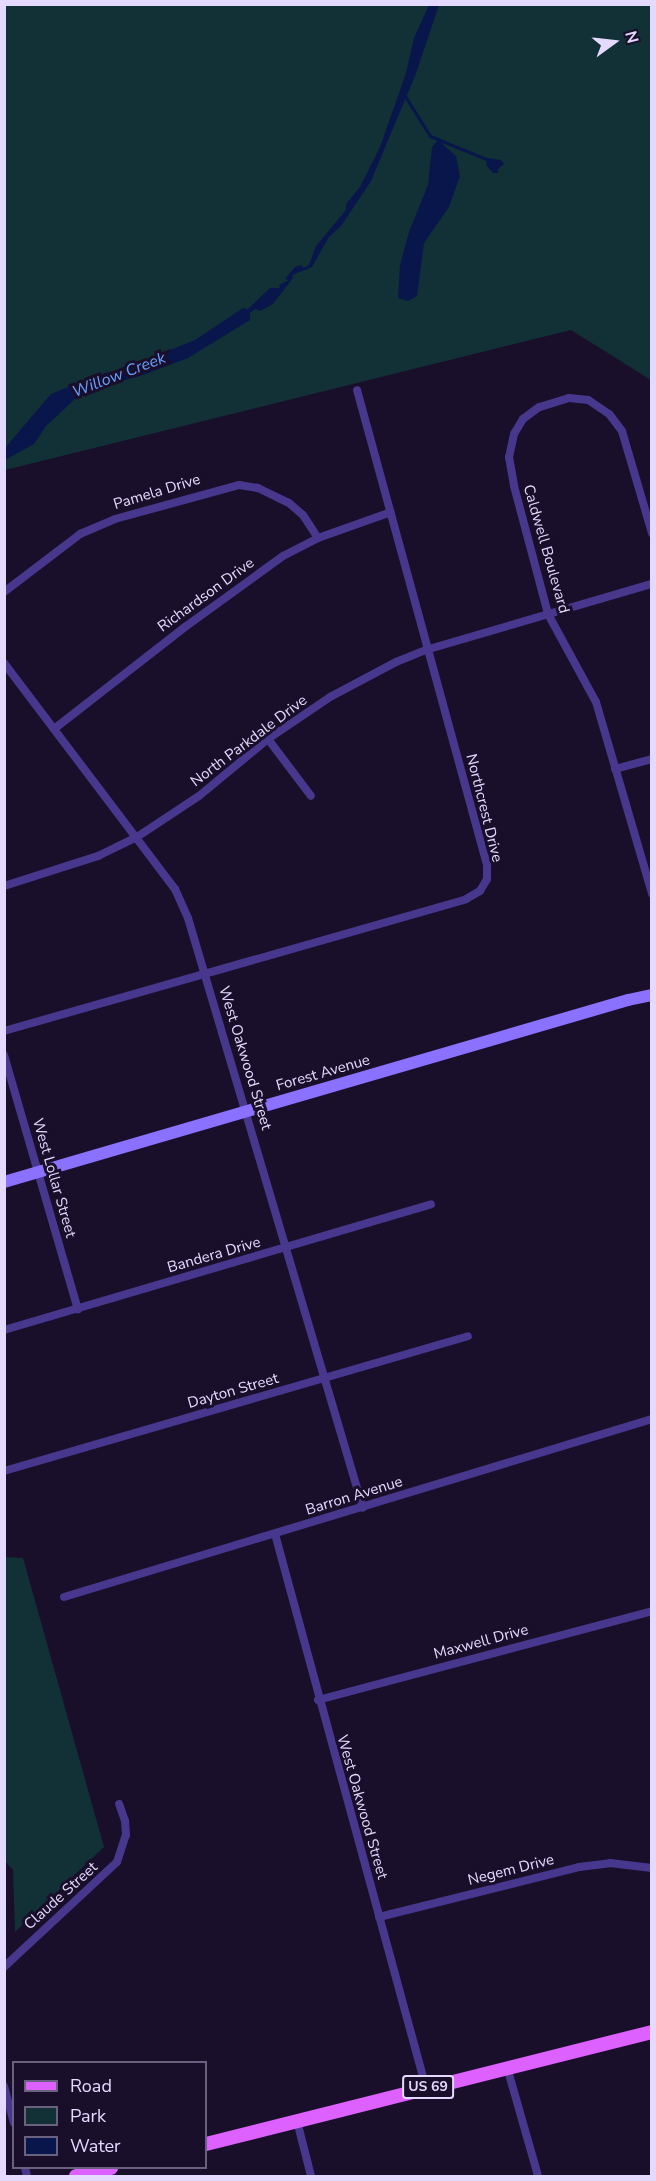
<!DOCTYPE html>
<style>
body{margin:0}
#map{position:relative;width:656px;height:2181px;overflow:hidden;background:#190f2b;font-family:"Nunito Sans",sans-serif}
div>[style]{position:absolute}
.green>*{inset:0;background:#123136}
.water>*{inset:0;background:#08164c}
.stream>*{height:3px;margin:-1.5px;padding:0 1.5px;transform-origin:1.5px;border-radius:1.5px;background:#08164c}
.street>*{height:8px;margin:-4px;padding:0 4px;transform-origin:4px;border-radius:4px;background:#48388d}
.secondary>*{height:12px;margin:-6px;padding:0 6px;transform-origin:6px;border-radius:6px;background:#8b71ff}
.primary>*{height:14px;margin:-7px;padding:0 7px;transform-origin:7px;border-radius:7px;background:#dd61ff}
span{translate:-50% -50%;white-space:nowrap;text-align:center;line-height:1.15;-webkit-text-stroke:6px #190f2b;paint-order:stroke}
.shield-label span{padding:2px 4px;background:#190f2b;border:2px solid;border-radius:4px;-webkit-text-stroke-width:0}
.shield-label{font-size:14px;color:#e4daff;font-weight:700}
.street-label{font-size:15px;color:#e4daff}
.water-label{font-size:16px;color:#68a1ff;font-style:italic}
.frame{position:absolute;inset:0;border:6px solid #e4daff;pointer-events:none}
.legend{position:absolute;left:12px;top:2061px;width:195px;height:108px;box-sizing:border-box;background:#190f2b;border:2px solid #6a6080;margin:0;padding:8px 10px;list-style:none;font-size:18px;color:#e4daff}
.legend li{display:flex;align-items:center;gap:12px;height:30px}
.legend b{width:30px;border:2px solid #6a6080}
.north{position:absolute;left:584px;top:12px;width:60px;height:60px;-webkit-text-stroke:4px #190f2b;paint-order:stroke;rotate:75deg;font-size:16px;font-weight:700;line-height:24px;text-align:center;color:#e4daff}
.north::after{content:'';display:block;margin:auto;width:21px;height:27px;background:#e4daff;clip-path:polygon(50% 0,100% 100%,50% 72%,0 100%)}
</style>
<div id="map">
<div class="green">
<i style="clip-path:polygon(4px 5px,651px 5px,651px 380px,571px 330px,5px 470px)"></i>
<i style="clip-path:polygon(4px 1557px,23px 1558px,104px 1847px,15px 1932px,13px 1870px,4px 1860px)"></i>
</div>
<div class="water">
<i style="clip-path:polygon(429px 5px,439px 5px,415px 76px,371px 181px,341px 226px,329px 237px,312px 267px,292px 275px,293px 278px,273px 304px,260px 311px,255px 309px,250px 313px,250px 320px,188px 358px,140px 376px,95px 388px,76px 398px,46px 426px,34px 444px,5px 460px,5px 448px,51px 394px,98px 375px,125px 368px,195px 340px,243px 308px,248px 309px,270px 288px,280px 288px,279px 285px,289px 280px,285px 279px,295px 267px,301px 265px,304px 268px,309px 265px,316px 246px,346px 210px,346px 204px,360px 187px,380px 147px,406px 73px,414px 38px)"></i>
<i style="clip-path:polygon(438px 140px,456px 156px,460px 176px,449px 207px,424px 243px,417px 296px,408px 301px,398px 298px,400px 265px,409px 232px,428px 185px,432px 147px)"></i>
<i style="clip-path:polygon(487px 158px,501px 160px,504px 164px,498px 169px,498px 173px,493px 173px,486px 165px)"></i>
</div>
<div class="stream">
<i style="left:405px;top:96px;width:47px;rotate:58deg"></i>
<i style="left:430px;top:136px;width:61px;rotate:22.3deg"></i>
</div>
<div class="street">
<i style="left:652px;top:533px;width:106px;rotate:-106.4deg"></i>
<i style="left:622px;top:431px;width:21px;rotate:-127deg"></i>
<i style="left:609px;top:414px;width:25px;rotate:-146deg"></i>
<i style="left:588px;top:400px;width:19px;rotate:-174deg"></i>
<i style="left:569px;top:398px;width:31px;rotate:163deg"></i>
<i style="left:539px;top:407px;width:20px;rotate:143deg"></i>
<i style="left:523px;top:419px;width:17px;rotate:121deg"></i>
<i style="left:514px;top:434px;width:24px;rotate:102deg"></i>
<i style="left:509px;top:457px;width:29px;rotate:80deg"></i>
<i style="left:514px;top:486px;width:132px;rotate:75.1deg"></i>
<i style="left:548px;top:614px;width:100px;rotate:61.4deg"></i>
<i style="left:596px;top:702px;width:200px;rotate:73.7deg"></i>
<i style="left:4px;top:592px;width:96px;rotate:-37.3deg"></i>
<i style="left:80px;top:534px;width:38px;rotate:-23deg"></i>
<i style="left:115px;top:519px;width:129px;rotate:-15.3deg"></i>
<i style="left:239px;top:485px;width:19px;rotate:9deg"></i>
<i style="left:258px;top:488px;width:34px;rotate:26deg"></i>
<i style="left:289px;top:503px;width:18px;rotate:41deg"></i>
<i style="left:303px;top:515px;width:27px;rotate:57deg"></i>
<i style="left:4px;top:663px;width:283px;rotate:52.9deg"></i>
<i style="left:175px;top:889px;width:32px;rotate:66deg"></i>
<i style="left:188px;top:918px;width:615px;rotate:73.48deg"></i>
<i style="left:54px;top:729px;width:166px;rotate:-37.9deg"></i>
<i style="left:185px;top:627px;width:121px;rotate:-35.9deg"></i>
<i style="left:283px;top:556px;width:39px;rotate:-27deg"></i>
<i style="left:318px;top:538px;width:77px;rotate:-19.6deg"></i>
<i style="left:268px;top:739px;width:71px;rotate:53deg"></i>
<i style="left:615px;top:769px;width:38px;rotate:-15deg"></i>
<i style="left:4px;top:886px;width:99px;rotate:-17.7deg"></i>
<i style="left:98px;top:856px;width:43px;rotate:-26deg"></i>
<i style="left:137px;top:837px;width:74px;rotate:-33.5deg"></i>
<i style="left:199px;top:796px;width:89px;rotate:-39.6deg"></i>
<i style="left:268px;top:739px;width:75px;rotate:-34.1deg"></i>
<i style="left:330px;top:697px;width:75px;rotate:-27.9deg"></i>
<i style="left:396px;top:662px;width:35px;rotate:-22deg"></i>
<i style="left:429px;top:649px;width:232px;rotate:-16.3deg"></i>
<i style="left:4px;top:1031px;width:480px;rotate:-15.9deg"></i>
<i style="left:466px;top:899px;width:16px;rotate:-30deg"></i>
<i style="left:480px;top:891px;width:14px;rotate:-60deg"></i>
<i style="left:487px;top:879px;width:14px;rotate:-90deg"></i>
<i style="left:487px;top:865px;width:492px;rotate:-105.3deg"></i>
<i style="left:4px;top:1055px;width:265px;rotate:73.8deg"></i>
<i style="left:4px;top:1330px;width:445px;rotate:-16.4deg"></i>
<i style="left:4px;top:1471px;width:483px;rotate:-16.2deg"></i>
<i style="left:275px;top:1534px;width:574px;rotate:74.75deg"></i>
<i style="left:64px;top:1597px;width:614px;rotate:-16.84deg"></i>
<i style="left:318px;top:1700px;width:346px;rotate:-14.9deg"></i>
<i style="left:379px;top:1917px;width:206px;rotate:-14deg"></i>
<i style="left:579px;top:1867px;width:31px;rotate:-7deg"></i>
<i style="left:610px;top:1863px;width:42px;rotate:6.8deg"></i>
<i style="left:4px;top:1967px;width:154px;rotate:-42.9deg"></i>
<i style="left:117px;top:1862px;width:28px;rotate:-72deg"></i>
<i style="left:126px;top:1835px;width:14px;rotate:-94deg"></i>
<i style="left:125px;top:1821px;width:18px;rotate:-109deg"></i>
<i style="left:507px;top:2067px;width:113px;rotate:74.1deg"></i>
<i style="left:4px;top:2086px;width:38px;rotate:75deg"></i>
<i style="left:297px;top:2121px;width:57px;rotate:75.7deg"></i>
<i style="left:25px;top:2168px;width:8px;rotate:76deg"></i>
</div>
<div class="secondary">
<i style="left:4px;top:1182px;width:650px;rotate:-16.26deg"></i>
<i style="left:628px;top:1000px;width:25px;rotate:-12deg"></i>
</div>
<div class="primary">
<i style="left:206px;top:2144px;width:460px;rotate:-14.1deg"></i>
<i style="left:76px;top:2176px;width:36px;rotate:-13deg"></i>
</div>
<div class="shield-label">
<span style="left:428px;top:2087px">US 69</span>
</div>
<div class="street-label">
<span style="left:157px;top:492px;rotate:-17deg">Pamela Drive</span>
<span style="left:546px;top:549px;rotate:74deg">Caldwell Boulevard</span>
<span style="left:206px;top:595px;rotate:-36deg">Richardson Drive</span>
<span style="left:249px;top:741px;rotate:-37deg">North Parkdale Drive</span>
<span style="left:484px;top:808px;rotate:76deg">Northcrest Drive</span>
<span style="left:245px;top:1058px;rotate:73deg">West Oakwood Street</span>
<span style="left:323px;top:1073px;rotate:-16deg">Forest Avenue</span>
<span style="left:54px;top:1178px;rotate:74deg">West Lollar Street</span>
<span style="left:214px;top:1255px;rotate:-16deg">Bandera Drive</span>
<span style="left:233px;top:1391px;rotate:-16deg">Dayton Street</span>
<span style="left:354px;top:1496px;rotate:-17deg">Barron Avenue</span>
<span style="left:481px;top:1642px;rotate:-15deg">Maxwell Drive</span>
<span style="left:362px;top:1807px;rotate:74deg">West Oakwood Street</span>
<span style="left:511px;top:1870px;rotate:-14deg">Negem Drive</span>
<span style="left:61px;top:1896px;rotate:-42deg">Claude Street</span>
</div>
<div class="water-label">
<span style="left:119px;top:375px;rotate:-21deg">Willow Creek</span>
</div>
<div class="frame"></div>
<ul class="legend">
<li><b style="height:8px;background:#dd61ff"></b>Road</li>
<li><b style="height:16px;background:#123136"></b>Park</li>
<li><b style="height:16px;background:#08164c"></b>Water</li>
</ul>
<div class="north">N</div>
</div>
